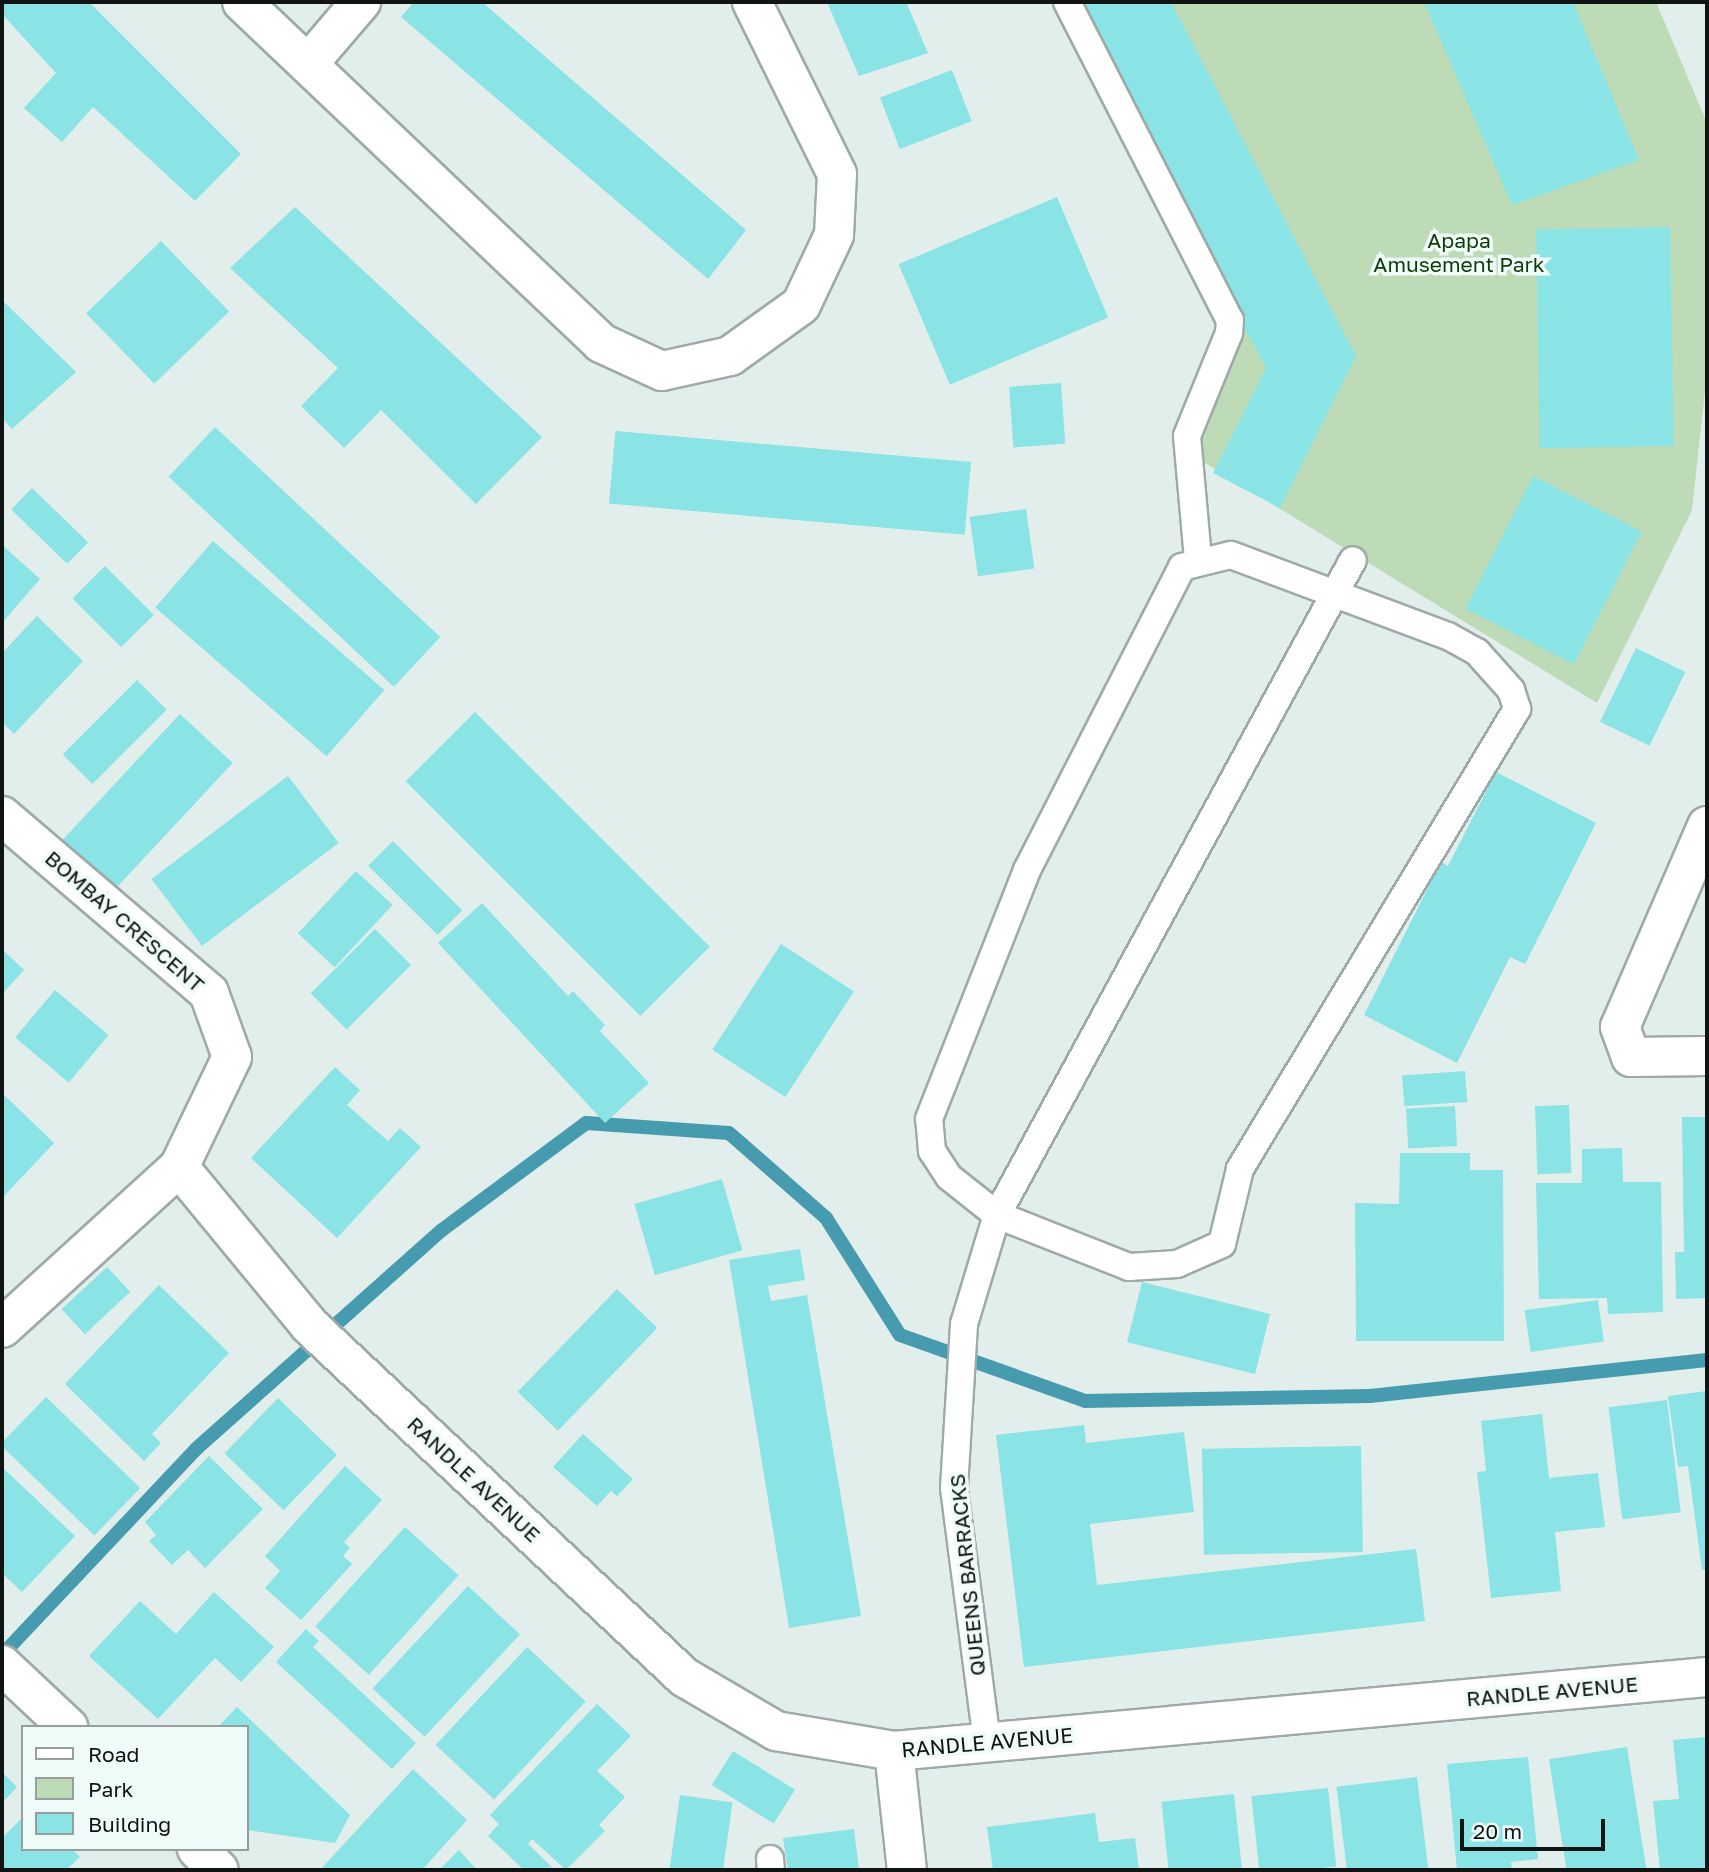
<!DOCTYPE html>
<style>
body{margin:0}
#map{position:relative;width:1709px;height:1872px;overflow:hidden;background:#e2eeeb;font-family:"Golos Text",sans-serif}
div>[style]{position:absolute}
.green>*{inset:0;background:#bddbb7}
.stream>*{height:14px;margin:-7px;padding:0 7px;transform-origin:7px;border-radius:7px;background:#479baf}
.building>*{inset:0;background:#8ae3e4;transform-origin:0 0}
.roads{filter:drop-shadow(2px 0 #9eaaa7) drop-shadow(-2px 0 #9eaaa7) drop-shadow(0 2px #9eaaa7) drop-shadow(0 -2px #9eaaa7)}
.service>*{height:26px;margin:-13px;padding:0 13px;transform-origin:13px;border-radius:13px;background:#fff}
.minor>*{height:38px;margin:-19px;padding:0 19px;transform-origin:19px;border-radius:19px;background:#fff}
span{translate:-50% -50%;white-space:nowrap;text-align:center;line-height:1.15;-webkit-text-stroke:7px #effbf8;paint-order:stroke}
.park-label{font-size:21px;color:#123c07}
.street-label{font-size:21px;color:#101413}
.frame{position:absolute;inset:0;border:4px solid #101413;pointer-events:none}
.legend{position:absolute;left:21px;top:1725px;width:228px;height:126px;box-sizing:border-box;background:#effbf8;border:2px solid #969f9c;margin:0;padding:9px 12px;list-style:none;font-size:21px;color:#101413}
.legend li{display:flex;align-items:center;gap:14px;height:35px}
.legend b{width:35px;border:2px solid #969f9c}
.scale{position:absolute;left:1460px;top:1819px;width:145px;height:32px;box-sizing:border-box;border:4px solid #101413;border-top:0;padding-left:9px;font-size:21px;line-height:24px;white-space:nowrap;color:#101413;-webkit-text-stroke:5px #effbf8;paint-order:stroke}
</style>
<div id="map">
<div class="green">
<i style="clip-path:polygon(1055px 2px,1656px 2px,1707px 123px,1707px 373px,1692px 510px,1597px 703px,1184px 450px,1230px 353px)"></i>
</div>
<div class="stream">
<i style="left:2px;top:1655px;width:283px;rotate:-46.7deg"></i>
<i style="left:196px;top:1449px;width:329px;rotate:-41.7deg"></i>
<i style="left:442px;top:1230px;width:179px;rotate:-36.6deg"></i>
<i style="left:586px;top:1123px;width:143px;rotate:4deg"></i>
<i style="left:729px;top:1133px;width:129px;rotate:41.2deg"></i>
<i style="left:826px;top:1218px;width:138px;rotate:57.7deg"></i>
<i style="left:900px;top:1335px;width:196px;rotate:19.6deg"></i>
<i style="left:1085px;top:1401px;width:285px;rotate:-1deg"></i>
<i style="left:1370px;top:1396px;width:339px;rotate:-6.1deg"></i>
</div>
<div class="building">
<i style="clip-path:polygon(2px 2px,89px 2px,241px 154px,195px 201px,93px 107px,62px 142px,24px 108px,56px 73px,2px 14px)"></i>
<i style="clip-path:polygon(414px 2px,482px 2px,746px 230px,708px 279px,401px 17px)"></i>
<i style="clip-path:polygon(827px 2px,906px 2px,928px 53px,859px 76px)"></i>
<i style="clip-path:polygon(1074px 2px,1171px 2px,1356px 356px,1280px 508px,1213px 473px,1266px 368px)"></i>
<i style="clip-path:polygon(1424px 2px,1573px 2px,1639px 160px,1512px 205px)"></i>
<i style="left:952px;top:70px;width:55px;height:77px;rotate:69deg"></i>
<i style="left:1057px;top:197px;width:131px;height:172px;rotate:67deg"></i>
<i style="clip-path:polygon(295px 207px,542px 437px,476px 504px,381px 410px,344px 448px,301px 406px,338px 368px,230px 268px)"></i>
<i style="left:1670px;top:227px;width:219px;height:134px;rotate:89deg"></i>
<i style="left:161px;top:241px;width:98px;height:104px;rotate:46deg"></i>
<i style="clip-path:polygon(2px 300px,76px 372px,12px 429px,2px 418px)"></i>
<i style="left:1061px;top:383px;width:61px;height:52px;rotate:86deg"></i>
<i style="left:215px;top:427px;width:308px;height:68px;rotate:43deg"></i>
<i style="left:971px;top:462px;width:73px;height:357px;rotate:95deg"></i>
<i style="left:1533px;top:476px;width:122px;height:149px;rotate:27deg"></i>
<i style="left:32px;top:488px;width:78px;height:30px;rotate:44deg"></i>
<i style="left:1026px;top:509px;width:60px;height:57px;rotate:82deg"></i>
<i style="left:213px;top:541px;width:227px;height:88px;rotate:41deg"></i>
<i style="clip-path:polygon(2px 545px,40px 579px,2px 623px)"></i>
<i style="left:105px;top:566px;width:69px;height:46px;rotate:45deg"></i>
<i style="clip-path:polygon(37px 616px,83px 661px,14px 734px,2px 722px,2px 653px)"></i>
<i style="left:1636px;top:648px;width:55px;height:82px;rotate:26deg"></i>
<i style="left:137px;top:680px;width:42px;height:105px;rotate:45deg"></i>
<i style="left:475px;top:712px;width:332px;height:98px;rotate:45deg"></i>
<i style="left:180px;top:714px;width:72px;height:175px;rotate:43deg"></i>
<i style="clip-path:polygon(1496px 772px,1596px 823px,1525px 964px,1510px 957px,1457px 1063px,1364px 1015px,1441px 862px,1448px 866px)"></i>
<i style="left:288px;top:776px;width:84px;height:171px;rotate:53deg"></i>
<i style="left:393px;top:841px;width:98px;height:35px;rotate:45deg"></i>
<i style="left:356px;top:871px;width:50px;height:85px;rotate:43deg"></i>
<i style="clip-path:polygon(482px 903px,568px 996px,573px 991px,605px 1025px,600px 1031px,649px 1083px,605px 1123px,438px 943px)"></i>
<i style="left:375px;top:929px;width:51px;height:91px;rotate:45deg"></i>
<i style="left:781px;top:944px;width:87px;height:126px;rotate:33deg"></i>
<i style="clip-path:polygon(2px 949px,24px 970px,2px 994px)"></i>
<i style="left:55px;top:990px;width:70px;height:62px;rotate:40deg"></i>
<i style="clip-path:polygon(335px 1067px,360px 1090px,347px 1105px,388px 1141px,400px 1128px,421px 1147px,337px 1238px,251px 1158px)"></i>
<i style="left:1465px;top:1071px;width:31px;height:63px;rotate:86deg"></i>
<i style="clip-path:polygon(2px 1093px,54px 1143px,4px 1196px,2px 1193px)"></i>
<i style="left:1569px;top:1105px;width:68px;height:34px;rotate:88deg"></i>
<i style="left:1455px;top:1106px;width:40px;height:49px;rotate:87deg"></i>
<i style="clip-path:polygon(1682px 1117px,1707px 1117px,1707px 1298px,1676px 1299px,1675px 1252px,1684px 1252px)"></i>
<i style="clip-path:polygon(1622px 1148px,1623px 1182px,1661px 1182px,1663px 1312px,1608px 1314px,1607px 1298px,1539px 1299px,1536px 1183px,1582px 1183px,1582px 1149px)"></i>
<i style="clip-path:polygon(1400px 1153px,1470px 1153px,1470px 1170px,1503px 1170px,1504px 1341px,1356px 1341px,1355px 1203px,1399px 1204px)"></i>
<i style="left:722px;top:1179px;width:74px;height:91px;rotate:74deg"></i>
<i style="clip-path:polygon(800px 1249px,805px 1280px,768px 1286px,771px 1301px,807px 1295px,861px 1616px,789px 1628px,729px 1260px)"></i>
<i style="left:107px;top:1267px;width:34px;height:62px;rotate:47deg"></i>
<i style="left:1142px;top:1282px;width:132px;height:62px;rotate:14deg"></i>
<i style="clip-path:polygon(159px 1285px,229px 1353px,152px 1434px,161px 1443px,144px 1461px,65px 1384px)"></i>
<i style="left:617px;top:1289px;width:56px;height:143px;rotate:44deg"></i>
<i style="left:1598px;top:1300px;width:42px;height:74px;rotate:82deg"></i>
<i style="clip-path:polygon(1707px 1391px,1707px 1569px,1702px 1570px,1688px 1466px,1678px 1467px,1668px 1396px)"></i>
<i style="left:46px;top:1397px;width:131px;height:66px;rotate:44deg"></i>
<i style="left:278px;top:1398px;width:82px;height:77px;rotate:44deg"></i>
<i style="left:1667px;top:1400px;width:113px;height:59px;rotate:83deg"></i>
<i style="clip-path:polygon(1542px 1414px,1549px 1478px,1598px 1473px,1605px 1527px,1555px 1532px,1561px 1591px,1491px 1598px,1477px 1472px,1486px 1471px,1481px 1421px)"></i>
<i style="clip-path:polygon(1084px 1425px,1086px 1443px,1184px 1432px,1194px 1512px,1090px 1524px,1097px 1585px,1416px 1549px,1425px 1621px,1024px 1667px,996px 1435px)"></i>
<i style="clip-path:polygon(583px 1434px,633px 1479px,617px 1496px,611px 1491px,597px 1506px,553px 1467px)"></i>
<i style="left:1361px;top:1446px;width:106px;height:159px;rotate:89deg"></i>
<i style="clip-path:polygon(209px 1456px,263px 1509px,205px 1568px,188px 1550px,172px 1565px,149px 1541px,156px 1535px,145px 1522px)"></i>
<i style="clip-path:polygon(345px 1466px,382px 1500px,344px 1542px,350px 1548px,343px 1556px,352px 1564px,301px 1620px,265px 1588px,280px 1571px,265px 1556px)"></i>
<i style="clip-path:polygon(2px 1467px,75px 1536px,22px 1592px,2px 1573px)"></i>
<i style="left:405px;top:1527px;width:72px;height:134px;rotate:42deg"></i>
<i style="left:468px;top:1586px;width:71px;height:140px;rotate:43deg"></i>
<i style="clip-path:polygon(214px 1592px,274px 1647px,241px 1682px,215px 1658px,158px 1719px,89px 1656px,140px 1601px,176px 1634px)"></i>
<i style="clip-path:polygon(306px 1629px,319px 1641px,313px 1647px,416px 1743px,392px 1769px,276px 1662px)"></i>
<i style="left:527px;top:1647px;width:80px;height:134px;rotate:43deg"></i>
<i style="clip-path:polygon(597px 1704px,631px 1736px,597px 1771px,625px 1797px,599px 1825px,605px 1831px,566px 1870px,532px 1839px,528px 1844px,552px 1867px,524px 1870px,488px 1836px,499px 1824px,490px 1815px)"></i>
<i style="clip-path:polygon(237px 1707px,350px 1815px,335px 1843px,247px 1830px,247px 1727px,218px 1727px)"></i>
<i style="clip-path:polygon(1707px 1737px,1707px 1870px,1660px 1870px,1653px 1801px,1679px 1799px,1673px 1740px)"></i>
<i style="left:1627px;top:1747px;width:124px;height:79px;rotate:81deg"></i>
<i style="left:733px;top:1751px;width:73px;height:40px;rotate:32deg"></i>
<i style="clip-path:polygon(1528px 1757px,1538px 1859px,1511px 1862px,1512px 1870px,1457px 1870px,1447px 1764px)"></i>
<i style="clip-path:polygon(413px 1769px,467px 1820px,422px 1870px,320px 1870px)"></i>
<i style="clip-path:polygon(2px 1772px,17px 1787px,2px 1803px)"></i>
<i style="left:1417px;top:1777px;width:94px;height:81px;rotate:83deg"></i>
<i style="left:1328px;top:1788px;width:79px;height:77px;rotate:84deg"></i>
<i style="left:1234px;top:1794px;width:76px;height:73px;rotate:84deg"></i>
<i style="left:680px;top:1795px;width:53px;height:76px;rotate:8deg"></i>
<i style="clip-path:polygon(1095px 1813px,1099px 1842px,1135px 1838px,1139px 1870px,993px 1870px,987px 1827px)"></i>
<i style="clip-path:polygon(23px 1817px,23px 1849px,72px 1849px,80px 1857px,66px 1870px,2px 1870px,2px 1838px)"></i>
<i style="clip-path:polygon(854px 1829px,859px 1870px,788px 1870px,783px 1838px)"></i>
<i style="clip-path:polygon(459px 1850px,477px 1870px,439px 1870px)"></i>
</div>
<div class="roads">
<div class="service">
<i style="left:1067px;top:2px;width:357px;rotate:62.9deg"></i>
<i style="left:1230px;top:320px;width:13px;rotate:94deg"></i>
<i style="left:1229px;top:333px;width:111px;rotate:112.2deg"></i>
<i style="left:1187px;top:436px;width:124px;rotate:84.9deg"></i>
<i style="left:1231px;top:555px;width:232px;rotate:20.5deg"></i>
<i style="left:1448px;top:636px;width:33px;rotate:29deg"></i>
<i style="left:1477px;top:652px;width:51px;rotate:48.2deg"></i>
<i style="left:1511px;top:690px;width:20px;rotate:72deg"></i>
<i style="left:1517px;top:709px;width:537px;rotate:121.06deg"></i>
<i style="left:1240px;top:1169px;width:77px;rotate:103.5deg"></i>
<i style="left:1222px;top:1244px;width:49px;rotate:156deg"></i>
<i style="left:1177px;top:1264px;width:48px;rotate:176.4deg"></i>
<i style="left:1129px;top:1267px;width:142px;rotate:-158.5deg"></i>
<i style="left:997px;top:1215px;width:61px;rotate:-141.6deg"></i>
<i style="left:949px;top:1177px;width:31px;rotate:-123deg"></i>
<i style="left:932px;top:1151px;width:32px;rotate:-95deg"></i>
<i style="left:929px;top:1119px;width:268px;rotate:-68.5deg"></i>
<i style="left:1027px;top:870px;width:340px;rotate:-62.9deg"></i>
<i style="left:1182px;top:567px;width:50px;rotate:-13.8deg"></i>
<i style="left:987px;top:1742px;width:256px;rotate:-97.4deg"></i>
<i style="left:954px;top:1488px;width:164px;rotate:-86.5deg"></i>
<i style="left:964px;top:1324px;width:114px;rotate:-73.2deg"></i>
<i style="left:997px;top:1215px;width:745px;rotate:-61.48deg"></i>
<i style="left:770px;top:1859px;width:11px;rotate:85deg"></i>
</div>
<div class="minor">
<i style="left:242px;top:2px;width:495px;rotate:43.5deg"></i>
<i style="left:601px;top:343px;width:67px;rotate:24.7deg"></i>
<i style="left:662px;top:371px;width:70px;rotate:-12.4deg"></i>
<i style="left:730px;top:356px;width:87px;rotate:-35.7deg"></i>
<i style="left:801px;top:305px;width:77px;rotate:-64.8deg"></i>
<i style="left:834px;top:235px;width:61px;rotate:-87.2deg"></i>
<i style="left:837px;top:174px;width:192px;rotate:-116.3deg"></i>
<i style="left:308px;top:64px;width:82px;rotate:-49.5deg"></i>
<i style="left:2px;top:816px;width:272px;rotate:40.5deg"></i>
<i style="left:209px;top:993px;width:68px;rotate:70.2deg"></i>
<i style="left:232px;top:1057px;width:122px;rotate:115.7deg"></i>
<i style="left:179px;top:1167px;width:239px;rotate:137.7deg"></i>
<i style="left:1707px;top:826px;width:219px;rotate:113.4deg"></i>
<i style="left:1620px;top:1027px;width:32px;rotate:70deg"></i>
<i style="left:1631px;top:1057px;width:76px;rotate:-0.8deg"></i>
<i style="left:179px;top:1167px;width:206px;rotate:50.5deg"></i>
<i style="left:310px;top:1326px;width:513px;rotate:43.18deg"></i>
<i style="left:684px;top:1677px;width:107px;rotate:30.4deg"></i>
<i style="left:776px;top:1731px;width:120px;rotate:9.6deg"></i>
<i style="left:894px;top:1751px;width:816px;rotate:-5.2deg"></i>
<i style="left:2px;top:1665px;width:91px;rotate:43.2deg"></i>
<i style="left:894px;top:1751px;width:120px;rotate:83.8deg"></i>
<i style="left:197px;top:1849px;width:30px;rotate:44deg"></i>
</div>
</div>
<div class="park-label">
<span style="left:1459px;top:252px">Apapa<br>Amusement Park</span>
</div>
<div class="street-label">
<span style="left:125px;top:921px;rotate:41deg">BOMBAY CRESCENT</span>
<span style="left:474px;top:1479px;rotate:43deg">RANDLE AVENUE</span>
<span style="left:967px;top:1575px;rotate:-96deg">QUEENS BARRACKS</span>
<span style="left:1552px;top:1691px;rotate:-5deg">RANDLE AVENUE</span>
<span style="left:987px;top:1742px;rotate:-5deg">RANDLE AVENUE</span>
</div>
<div class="frame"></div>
<ul class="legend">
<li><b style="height:9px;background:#fff"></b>Road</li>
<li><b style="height:19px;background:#bddbb7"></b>Park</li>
<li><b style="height:19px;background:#8ae3e4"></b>Building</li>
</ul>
<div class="scale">20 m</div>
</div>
